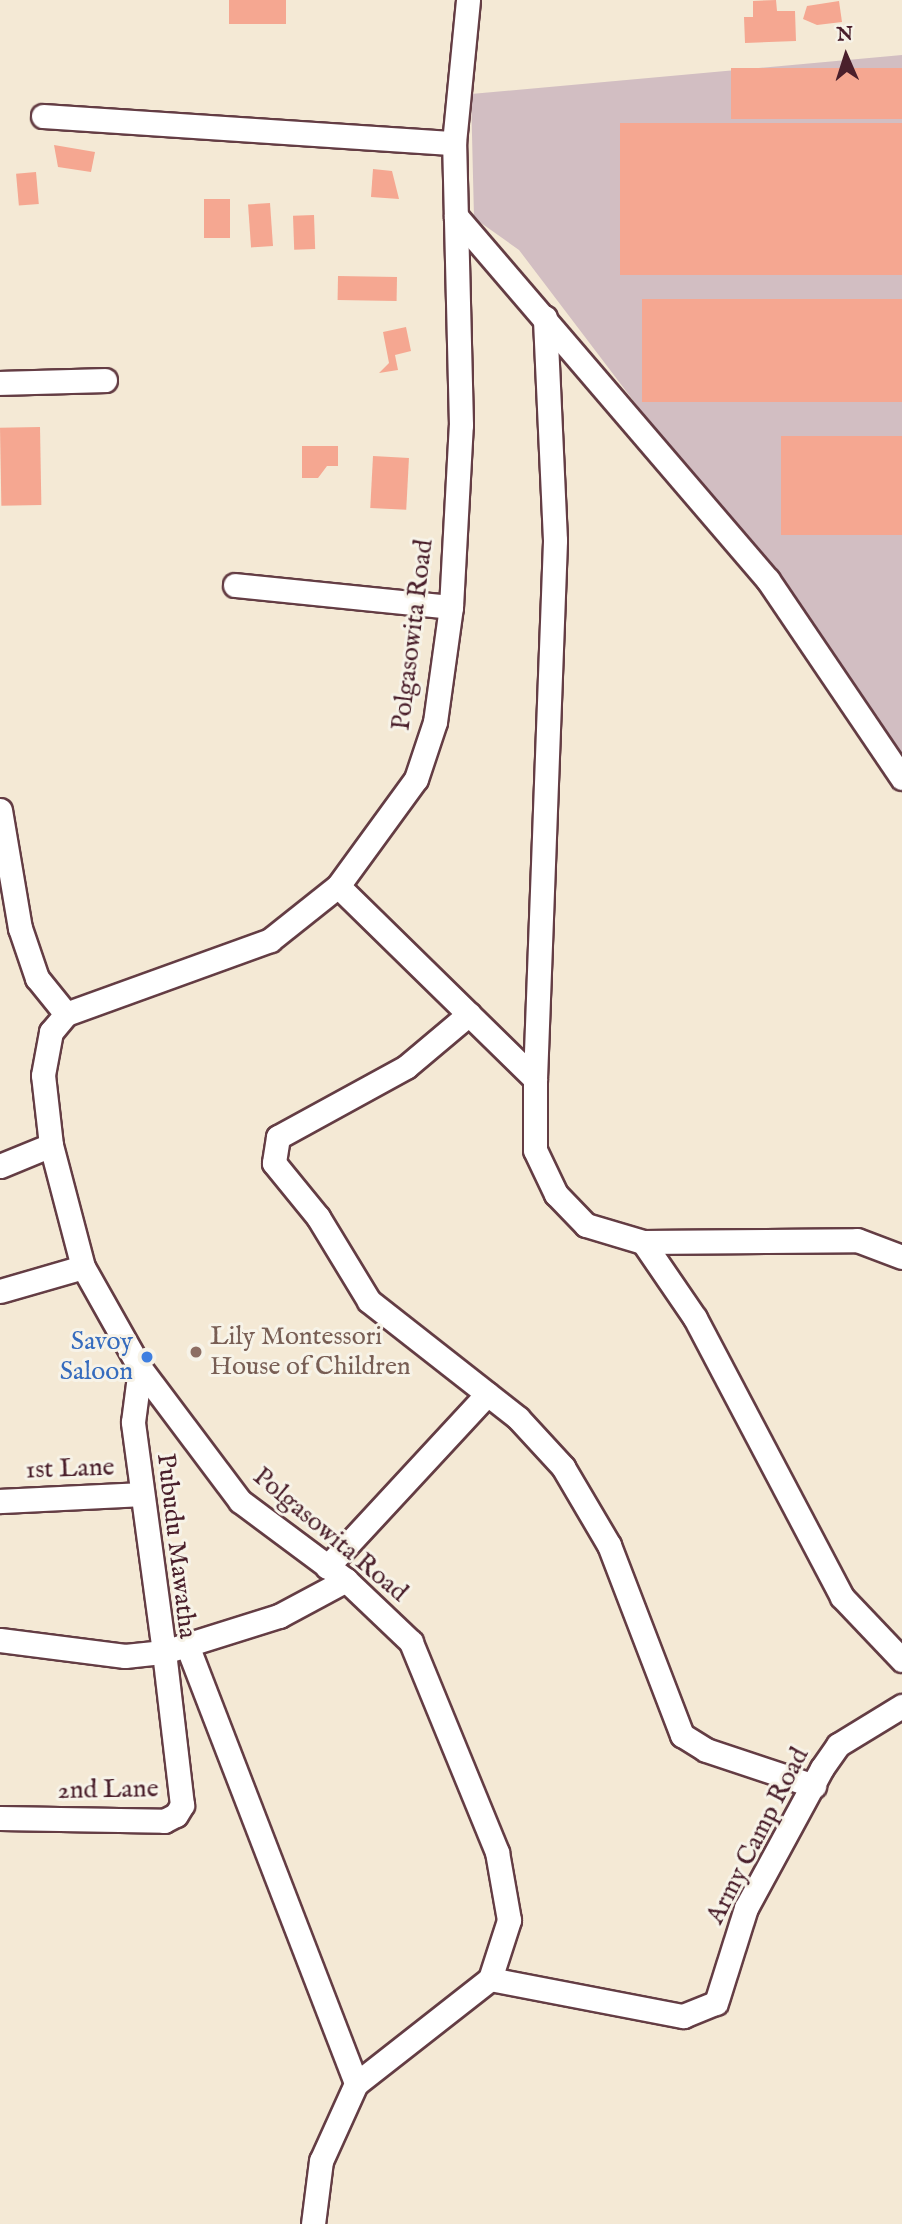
<!DOCTYPE html>
<style>
body{margin:0}
#map{position:relative;width:902px;height:2224px;overflow:hidden;background:#f4e9d5;font-family:"IM FELL English",serif}
div>[style]{position:absolute}
.industrial>*{inset:0;background:#d2bec2}
.building>*{inset:0;background:#f5a791;transform-origin:0 0}
.roads{filter:drop-shadow(2px 0 #643d44) drop-shadow(-2px 0 #643d44) drop-shadow(0 2px #643d44) drop-shadow(0 -2px #643d44)}
.minor>*{height:23px;margin:-11.5px;padding:0 11.5px;transform-origin:11.5px;border-radius:11.5px;background:#fff}
.dots>*{width:19px;height:19px;translate:-50% -50%;box-sizing:border-box;border:4px solid #f7f3e8;border-radius:50%}
span{translate:-50% -50%;white-space:nowrap;text-align:center;line-height:1.15;-webkit-text-stroke:6px #f7f3e8;paint-order:stroke}
.street-label{font-size:26px;color:#4a1f2b}
.education-label{font-size:26px;color:#785e54}
.left{translate:0 -50%;text-align:left}
.shop-label{font-size:26px;color:#366cbe}
.right{translate:-100% -50%;text-align:right}
.north{position:absolute;left:811px;top:21px;width:70px;height:70px;-webkit-text-stroke:5px #f7f3e8;paint-order:stroke;rotate:357deg;font-size:19px;font-weight:700;line-height:28px;text-align:center;color:#4a1f2b}
.north::after{content:'';display:block;margin:auto;width:24px;height:32px;background:#4a1f2b;clip-path:polygon(50% 0,100% 100%,50% 72%,0 100%)}
</style>
<div id="map">
<div class="industrial">
<i style="clip-path:polygon(902px 55px,902px 774px,824px 652px,519px 250px,474px 218px,471px 94px)"></i>
</div>
<div class="building">
<i style="left:229px;top:0;width:57px;height:24px"></i>
<i style="clip-path:polygon(776px 0,777px 11px,795px 11px,796px 41px,745px 43px,744px 17px,753px 17px,753px 1px)"></i>
<i style="clip-path:polygon(839px 1px,842px 22px,817px 25px,803px 19px,807px 6px)"></i>
<i style="left:902px;top:68px;width:51px;height:171px;rotate:90deg"></i>
<i style="left:902px;top:123px;width:152px;height:282px;rotate:90deg"></i>
<i style="clip-path:polygon(54px 145px,95px 152px,91px 172px,58px 167px)"></i>
<i style="clip-path:polygon(373px 169px,392px 171px,399px 199px,371px 197px)"></i>
<i style="left:36px;top:172px;width:32px;height:20px;rotate:85deg"></i>
<i style="left:204px;top:199px;width:26px;height:39px"></i>
<i style="left:270px;top:203px;width:43px;height:22px;rotate:86deg"></i>
<i style="left:314px;top:215px;width:34px;height:21px;rotate:88deg"></i>
<i style="left:338px;top:276px;width:59px;height:24px;rotate:1deg"></i>
<i style="left:902px;top:299px;width:103px;height:260px;rotate:90deg"></i>
<i style="clip-path:polygon(406px 327px,411px 351px,395px 355px,398px 370px,379px 373px,389px 363px,383px 332px)"></i>
<i style="left:40px;top:427px;width:78px;height:40px;rotate:89deg"></i>
<i style="left:902px;top:436px;width:99px;height:121px;rotate:90deg"></i>
<i style="clip-path:polygon(302px 446px,338px 446px,338px 466px,327px 466px,318px 478px,302px 478px)"></i>
<i style="left:373px;top:456px;width:36px;height:52px;rotate:3deg"></i>
</div>
<div class="roads">
<div class="minor">
<i style="left:43px;top:116px;width:412px;rotate:3.8deg"></i>
<i style="left:456px;top:216px;width:479px;rotate:49.4deg"></i>
<i style="left:768px;top:580px;width:239px;rotate:55.9deg"></i>
<i style="left:0;top:383px;width:105px;rotate:-1.6deg"></i>
<i style="left:235px;top:585px;width:217px;rotate:5.8deg"></i>
<i style="left:0;top:810px;width:120px;rotate:80.4deg"></i>
<i style="left:20px;top:928px;width:53px;rotate:71.2deg"></i>
<i style="left:37px;top:978px;width:46px;rotate:51.1deg"></i>
<i style="left:338px;top:886px;width:276px;rotate:44.4deg"></i>
<i style="left:535px;top:1079px;width:539px;rotate:-87.87deg"></i>
<i style="left:555px;top:540px;width:223px;rotate:-92.6deg"></i>
<i style="left:469px;top:1014px;width:82px;rotate:139.9deg"></i>
<i style="left:406px;top:1067px;width:146px;rotate:151.3deg"></i>
<i style="left:278px;top:1137px;width:26px;rotate:99deg"></i>
<i style="left:274px;top:1163px;width:70px;rotate:50.8deg"></i>
<i style="left:318px;top:1217px;width:98px;rotate:58.7deg"></i>
<i style="left:369px;top:1301px;width:189px;rotate:38.1deg"></i>
<i style="left:518px;top:1418px;width:67px;rotate:47.4deg"></i>
<i style="left:563px;top:1467px;width:91px;rotate:59.5deg"></i>
<i style="left:609px;top:1545px;width:204px;rotate:69deg"></i>
<i style="left:682px;top:1735px;width:28px;rotate:32deg"></i>
<i style="left:706px;top:1750px;width:114px;rotate:18.4deg"></i>
<i style="left:535px;top:1079px;width:71px;rotate:90deg"></i>
<i style="left:535px;top:1150px;width:49px;rotate:64.5deg"></i>
<i style="left:556px;top:1194px;width:43px;rotate:45.9deg"></i>
<i style="left:586px;top:1225px;width:59px;rotate:16.6deg"></i>
<i style="left:643px;top:1242px;width:214px;rotate:-0.5deg"></i>
<i style="left:857px;top:1240px;width:48px;rotate:20.7deg"></i>
<i style="left:0;top:1166px;width:55px;rotate:-22.4deg"></i>
<i style="left:643px;top:1242px;width:92px;rotate:55.6deg"></i>
<i style="left:695px;top:1318px;width:315px;rotate:62.2deg"></i>
<i style="left:842px;top:1597px;width:87px;rotate:46.4deg"></i>
<i style="left:0;top:1291px;width:86px;rotate:-16.1deg"></i>
<i style="left:0;top:1501px;width:142px;rotate:-2.8deg"></i>
<i style="left:327px;top:1567px;width:236px;rotate:-47.2deg"></i>
<i style="left:0;top:1640px;width:126px;rotate:7.3deg"></i>
<i style="left:125px;top:1656px;width:39px;rotate:-6deg"></i>
<i style="left:164px;top:1652px;width:232px;rotate:-97.7deg"></i>
<i style="left:133px;top:1422px;width:54px;rotate:-82.6deg"></i>
<i style="left:187px;top:1645px;width:470px;rotate:68.9deg"></i>
<i style="left:0;top:1818px;width:164px;rotate:1deg"></i>
<i style="left:164px;top:1821px;width:13px;rotate:-27deg"></i>
<i style="left:176px;top:1815px;width:12px;rotate:-59deg"></i>
<i style="left:182px;top:1805px;width:154px;rotate:-96.7deg"></i>
<i style="left:164px;top:1652px;width:121px;rotate:-17.4deg"></i>
<i style="left:279px;top:1616px;width:76px;rotate:-28.2deg"></i>
<i style="left:490px;top:1979px;width:197px;rotate:10.9deg"></i>
<i style="left:683px;top:2016px;width:35px;rotate:-22deg"></i>
<i style="left:716px;top:2003px;width:100px;rotate:-72.5deg"></i>
<i style="left:746px;top:1908px;width:159px;rotate:-61.5deg"></i>
<i style="left:822px;top:1768px;width:28px;rotate:-55deg"></i>
<i style="left:838px;top:1745px;width:75px;rotate:-31.4deg"></i>
<i style="left:313px;top:2224px;width:64px;rotate:-82.8deg"></i>
<i style="left:321px;top:2161px;width:85px;rotate:-65.6deg"></i>
<i style="left:356px;top:2084px;width:170px;rotate:-38.1deg"></i>
<i style="left:490px;top:1979px;width:62px;rotate:-72.1deg"></i>
<i style="left:509px;top:1920px;width:69px;rotate:-100deg"></i>
<i style="left:497px;top:1852px;width:227px;rotate:-112.3deg"></i>
<i style="left:411px;top:1642px;width:90px;rotate:-136.4deg"></i>
<i style="left:346px;top:1580px;width:132px;rotate:-143.3deg"></i>
<i style="left:240px;top:1501px;width:166px;rotate:-126.9deg"></i>
<i style="left:140px;top:1368px;width:116px;rotate:-119.4deg"></i>
<i style="left:83px;top:1267px;width:126px;rotate:-104.7deg"></i>
<i style="left:51px;top:1145px;width:70px;rotate:-96.5deg"></i>
<i style="left:43px;top:1075px;width:44px;rotate:-79.5deg"></i>
<i style="left:51px;top:1032px;width:23px;rotate:-50deg"></i>
<i style="left:66px;top:1014px;width:217px;rotate:-19.9deg"></i>
<i style="left:270px;top:940px;width:87px;rotate:-38.5deg"></i>
<i style="left:338px;top:886px;width:132px;rotate:-53.9deg"></i>
<i style="left:416px;top:779px;width:60px;rotate:-71.6deg"></i>
<i style="left:435px;top:722px;width:116px;rotate:-82.1deg"></i>
<i style="left:451px;top:607px;width:182px;rotate:-86.9deg"></i>
<i style="left:461px;top:425px;width:282px;rotate:-91.4deg"></i>
<i style="left:454px;top:143px;width:144px;rotate:-84.4deg"></i>
</div>
</div>
<div class="dots">
<i style="left:196px;top:1352px;background:#8d6e63"></i>
<i style="left:147px;top:1357px;background:#3f7fe0"></i>
</div>
<div class="street-label">
<span style="left:413px;top:635px;rotate:-83deg">Polgasowita Road</span>
<span style="left:70px;top:1469px;rotate:-2deg">1st Lane</span>
<span style="left:330px;top:1535px;rotate:40deg">Polgasowita Road</span>
<span style="left:176px;top:1546px;rotate:83deg">Pubudu Mawatha</span>
<span style="left:108px;top:1790px;rotate:-1deg">2nd Lane</span>
<span style="left:758px;top:1836px;rotate:-63deg">Army Camp Road</span>
</div>
<div class="education-label">
<span class="left" style="left:210px;top:1352px">Lily Montessori<br>House of Children</span>
</div>
<div class="shop-label">
<span class="right" style="left:133px;top:1357px">Savoy<br>Saloon</span>
</div>
<div class="north">N</div>
</div>
